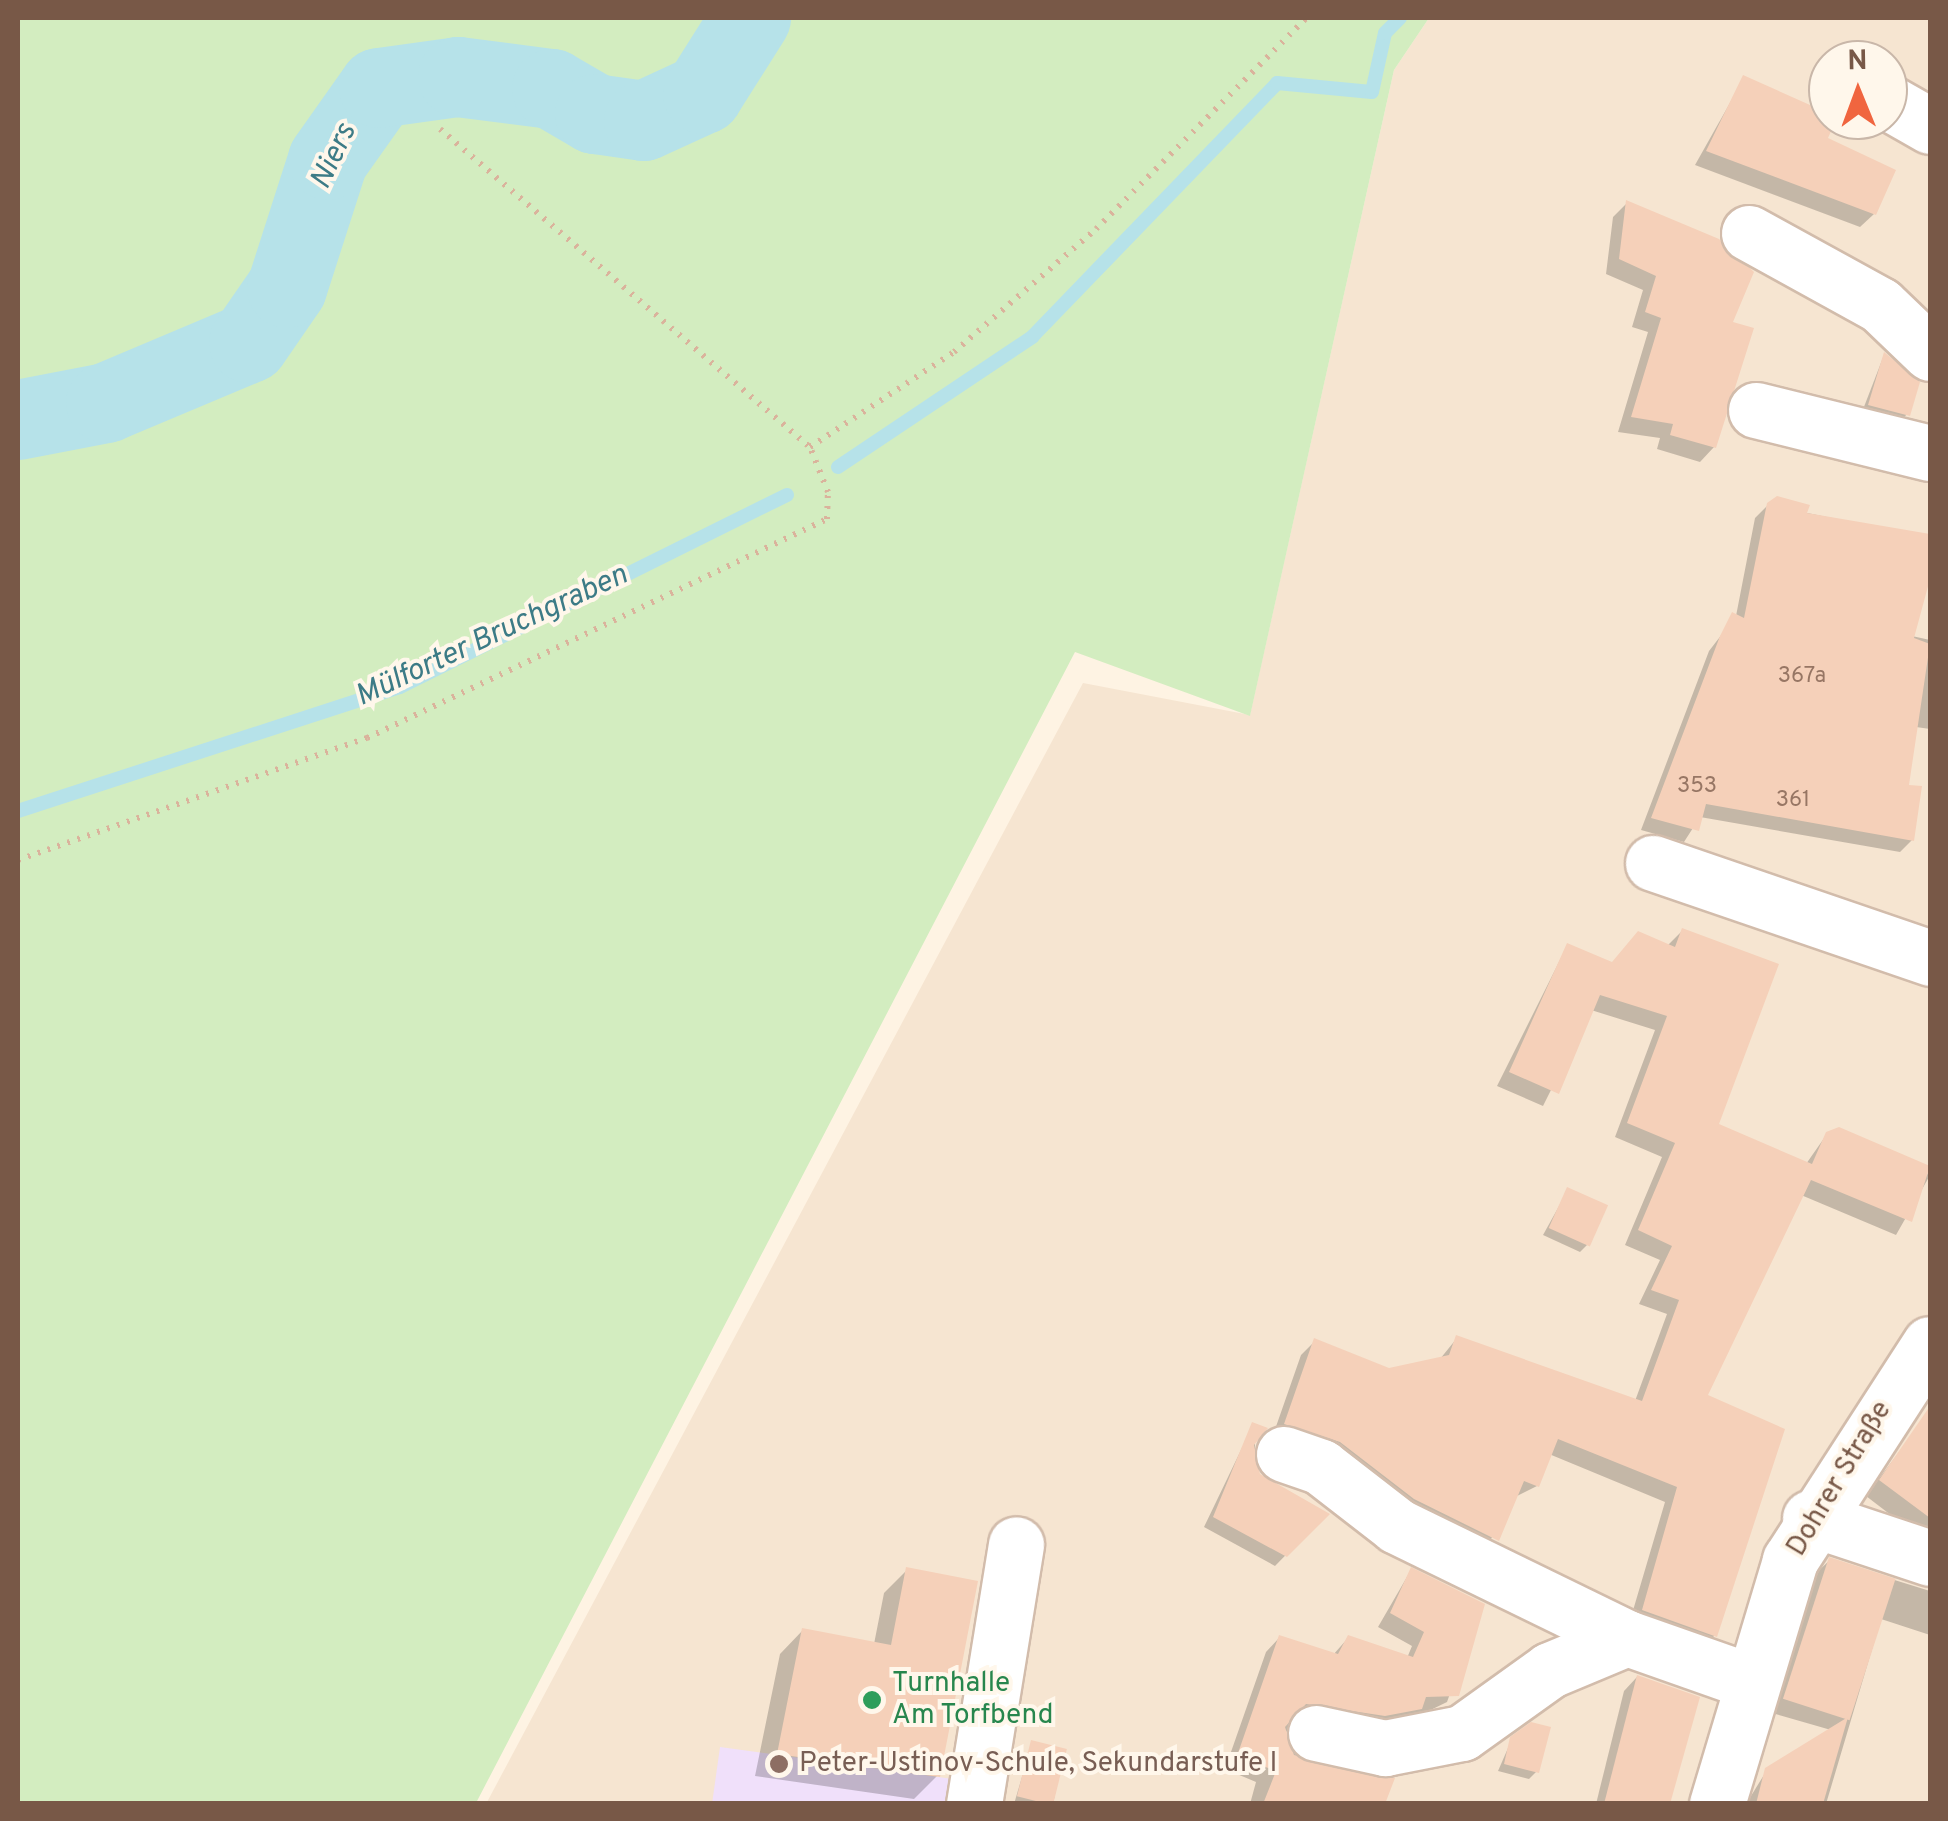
<!DOCTYPE html>
<meta charset="utf-8">
<style>
body{margin:0}
#map{position:relative;width:1948px;height:1821px;overflow:hidden;background:#fef3e3;font-family:Overpass,sans-serif}
div>[style]{position:absolute}
.residential>*{inset:0;background:#f6e5d1}
.education>*{inset:0;background:#f0e0fa}
.green>*{inset:0;background:#d3edc0}
.shadow>*{inset:0;background:#0003}
.stream>*{height:14px;margin:-7px;padding:0 7px;transform-origin:7px;border-radius:7px;background:#b6e2e9}
.river>*{height:80px;margin:-40px;padding:0 40px;transform-origin:40px;border-radius:40px;background:#b6e2e9}
.building>*{inset:0;background:#f5d0b9;transform-origin:0 0}
.path>*{height:6px;margin-top:-3px;transform-origin:0;background:repeating-linear-gradient(90deg,#dab39c 0 2.5px,transparent 0 10.5px)}
.roads{filter:drop-shadow(2px 0 #d2bcab) drop-shadow(-2px 0 #d2bcab) drop-shadow(0 2px #d2bcab) drop-shadow(0 -2px #d2bcab)}
.minor>*{height:55px;margin:-27.5px;padding:0 27.5px;transform-origin:27.5px;border-radius:27.5px;background:#fff}
.dots>*{width:28px;height:28px;translate:-50% -50%;box-sizing:border-box;border:5px solid #fff7eb;border-radius:50%}
span{translate:-50% -50%;white-space:nowrap;text-align:center;line-height:1.15;-webkit-text-stroke:8px #fff7eb;paint-order:stroke}
.number-label{font-size:22px;color:#977664}
.number-label span{-webkit-text-stroke-width:0}
.street-label{font-size:28px;color:#785847}
.leisure-label{font-size:28px;color:#27864d}
.left{translate:0 -50%;text-align:left}
.education-label{font-size:28px;color:#785e54}
.water-label{font-size:30px;color:#3c7b86;font-style:italic}
.frame{position:absolute;inset:0;border:20px solid #785847;pointer-events:none}
.north{position:absolute;left:1808px;top:40px;width:100px;height:100px;box-sizing:border-box;background:#fff7eb;border:2px solid #c9b7a9;border-radius:50%;rotate:359deg;font-size:28px;font-weight:700;line-height:40px;text-align:center;color:#785847}
.north::after{content:'';display:block;margin:auto;width:35px;height:45px;background:#f0653f;clip-path:polygon(50% 0,100% 100%,50% 72%,0 100%)}
</style>
<div id="map">
<div class="residential">
<i style="clip-path:polygon(evenodd,1429px 18px,1930px 18px,1930px 1803px,486px 1804px,1083px 683px,1250px 715px,1394px 70px,1429px 18px,1828px 60px,1888px 60px,1888px 120px,1828px 120px,1828px 60px)"></i>
</div>
<div class="education">
<i style="clip-path:polygon(720px 1747px,960px 1780px,956px 1803px,712px 1804px)"></i>
</div>
<div class="green">
<i style="clip-path:polygon(18px 18px,1429px 18px,1394px 70px,1250px 716px,1075px 652px,476px 1803px,18px 1803px)"></i>
</div>
<div class="shadow">
<i style="clip-path:polygon(1744px 78px,1874px 214px,1860px 227px,1695px 165px)"></i>
<i style="clip-path:polygon(1627px 203px,1730px 324px,1714px 447px,1700px 462px,1657px 449px,1660px 438px,1618px 432px,1648px 332px,1632px 327px,1643px 290px,1606px 274px,1613px 217px)"></i>
<i style="clip-path:polygon(1884px 355px,1907px 414px,1900px 422px,1862px 412px)"></i>
<i style="clip-path:polygon(1768px 505px,1930px 538px,1912px 636px,1930px 640px,1930px 729px,1916px 727px,1906px 787px,1912px 840px,1900px 852px,1700px 817px,1684px 842px,1641px 830px,1709px 651px,1736px 616px,1755px 518px)"></i>
<i style="clip-path:polygon(1682px 931px,1716px 1125px,1806px 1164px,1827px 1134px,1924px 1166px,1929px 1177px,1896px 1235px,1801px 1195px,1705px 1396px,1715px 1635px,1701px 1649px,1629px 1624px,1665px 1502px,1549px 1454px,1537px 1486px,1515px 1497px,1483px 1553px,1272px 1438px,1301px 1355px,1315px 1341px,1389px 1370px,1440px 1359px,1457px 1338px,1635px 1401px,1667px 1314px,1639px 1304px,1660px 1260px,1625px 1245px,1662px 1157px,1615px 1137px,1655px 1030px,1591px 1010px,1543px 1106px,1497px 1086px,1567px 946px,1611px 964px,1667px 946px)"></i>
<i style="clip-path:polygon(1568px 1190px,1587px 1245px,1580px 1252px,1543px 1235px)"></i>
<i style="clip-path:polygon(1930px 1411px,1930px 1545px,1866px 1496px)"></i>
<i style="clip-path:polygon(1253px 1425px,1258px 1475px,1326px 1514px,1275px 1566px,1204px 1527px)"></i>
<i style="clip-path:polygon(1830px 1560px,1930px 1591px,1930px 1635px,1881px 1619px,1826px 1804px,1746px 1804px,1767px 1770px,1831px 1730px,1772px 1713px,1815px 1574px)"></i>
<i style="clip-path:polygon(907px 1570px,937px 1776px,914px 1799px,755px 1776px,780px 1654px,803px 1630px,874px 1644px,884px 1593px)"></i>
<i style="clip-path:polygon(1411px 1570px,1482px 1605px,1447px 1702px,1406px 1722px,1292px 1716px,1283px 1742px,1382px 1804px,1250px 1804px,1256px 1782px,1225px 1769px,1266px 1652px,1279px 1638px,1333px 1655px,1348px 1638px,1407px 1658px,1412px 1646px,1378px 1627px)"></i>
<i style="clip-path:polygon(1637px 1677px,1667px 1804px,1596px 1804px,1624px 1691px)"></i>
<i style="clip-path:polygon(1512px 1739px,1536px 1772px,1529px 1779px,1498px 1771px)"></i>
<i style="clip-path:polygon(1032px 1743px,1064px 1751px,1053px 1804px,1014px 1804px)"></i>
</div>
<div class="stream">
<i style="left:838px;top:467px;width:234px;rotate:-33.8deg"></i>
<i style="left:1032px;top:337px;width:353px;rotate:-46deg"></i>
<i style="left:1277px;top:83px;width:95px;rotate:5.4deg"></i>
<i style="left:1372px;top:92px;width:60px;rotate:-77.6deg"></i>
<i style="left:1385px;top:33px;width:21px;rotate:-45deg"></i>
<i style="left:18px;top:811px;width:402px;rotate:-18deg"></i>
<i style="left:400px;top:687px;width:432px;rotate:-26.4deg"></i>
</div>
<div class="river">
<i style="left:18px;top:420px;width:90px;rotate:-10.9deg"></i>
<i style="left:106px;top:403px;width:155px;rotate:-22.8deg"></i>
<i style="left:249px;top:343px;width:67px;rotate:-55.4deg"></i>
<i style="left:287px;top:288px;width:134px;rotate:-72.2deg"></i>
<i style="left:328px;top:160px;width:88px;rotate:-54.7deg"></i>
<i style="left:379px;top:88px;width:80px;rotate:-7.9deg"></i>
<i style="left:458px;top:77px;width:95px;rotate:7.3deg"></i>
<i style="left:552px;top:89px;width:50px;rotate:30.2deg"></i>
<i style="left:595px;top:114px;width:49px;rotate:8.1deg"></i>
<i style="left:644px;top:121px;width:65px;rotate:-24.6deg"></i>
<i style="left:703px;top:94px;width:90px;rotate:-57.7deg"></i>
</div>
<div class="building">
<i style="clip-path:polygon(1743px 75px,1828px 113px,1836px 120px,1828px 138px,1896px 170px,1876px 215px,1706px 151px)"></i>
<i style="clip-path:polygon(1626px 200px,1719px 239px,1754px 272px,1733px 322px,1754px 328px,1716px 448px,1670px 435px,1673px 424px,1631px 417px,1661px 318px,1645px 312px,1656px 276px,1619px 259px)"></i>
<i style="clip-path:polygon(1884px 352px,1920px 382px,1910px 416px,1868px 405px)"></i>
<i style="clip-path:polygon(1777px 496px,1810px 505px,1807px 513px,1930px 534px,1930px 579px,1914px 638px,1930px 644px,1909px 785px,1922px 786px,1914px 841px,1706px 804px,1699px 831px,1651px 818px,1720px 636px,1732px 612px,1744px 618px,1767px 503px)"></i>
<i style="clip-path:polygon(1682px 928px,1779px 964px,1719px 1124px,1812px 1164px,1826px 1132px,1839px 1127px,1930px 1166px,1912px 1222px,1811px 1180px,1708px 1395px,1785px 1429px,1717px 1637px,1642px 1610px,1677px 1487px,1558px 1439px,1539px 1487px,1524px 1481px,1499px 1541px,1414px 1499px,1340px 1442px,1284px 1424px,1314px 1338px,1389px 1368px,1449px 1355px,1456px 1335px,1642px 1401px,1679px 1300px,1651px 1290px,1672px 1246px,1638px 1230px,1675px 1143px,1627px 1123px,1667px 1016px,1600px 995px,1559px 1094px,1509px 1072px,1567px 943px,1612px 962px,1638px 931px,1675px 947px)"></i>
<i style="left:1567px;top:1187px;width:45px;height:45px;rotate:24deg"></i>
<i style="clip-path:polygon(1930px 1406px,1930px 1518px,1879px 1480px)"></i>
<i style="clip-path:polygon(1252px 1422px,1268px 1428px,1254px 1445px,1260px 1474px,1330px 1514px,1287px 1557px,1213px 1517px)"></i>
<i style="left:1829px;top:1557px;width:70px;height:149px;rotate:18deg"></i>
<i style="clip-path:polygon(906px 1567px,978px 1581px,940px 1777px,777px 1754px,802px 1628px,891px 1645px)"></i>
<i style="clip-path:polygon(1411px 1567px,1485px 1604px,1459px 1696px,1426px 1697px,1422px 1709px,1385px 1716px,1306px 1704px,1285px 1727px,1294px 1755px,1395px 1778px,1385px 1804px,1263px 1804px,1276px 1771px,1237px 1756px,1279px 1635px,1338px 1654px,1348px 1635px,1413px 1657px,1424px 1632px,1390px 1613px)"></i>
<i style="clip-path:polygon(1637px 1675px,1700px 1697px,1670px 1804px,1604px 1804px)"></i>
<i style="clip-path:polygon(1848px 1717px,1823px 1804px,1756px 1804px,1765px 1768px)"></i>
<i style="clip-path:polygon(1531px 1722px,1551px 1727px,1539px 1773px,1504px 1764px,1510px 1737px)"></i>
<i style="left:1031px;top:1740px;width:37px;height:58px;rotate:14deg"></i>
</div>
<div class="path">
<i style="left:440px;top:129px;width:488px;rotate:40.7deg"></i>
<i style="left:18px;top:860px;width:370px;rotate:-19.3deg"></i>
<i style="left:367px;top:738px;width:509px;rotate:-25.46deg"></i>
<i style="left:827px;top:519px;width:27px;rotate:-88deg"></i>
<i style="left:828px;top:492px;width:48px;rotate:-111.8deg"></i>
<i style="left:810px;top:447px;width:173px;rotate:-33.4deg"></i>
<i style="left:954px;top:352px;width:188px;rotate:-40.9deg"></i>
<i style="left:1096px;top:229px;width:298px;rotate:-45.1deg"></i>
</div>
<div class="roads">
<div class="minor">
<i style="left:1888px;top:102px;width:48px;rotate:29.7deg"></i>
<i style="left:1749px;top:233px;width:149px;rotate:28.8deg"></i>
<i style="left:1880px;top:305px;width:69px;rotate:43.8deg"></i>
<i style="left:1756px;top:410px;width:179px;rotate:13.9deg"></i>
<i style="left:1653px;top:863px;width:293px;rotate:18.9deg"></i>
<i style="left:1284px;top:1454px;width:39px;rotate:19deg"></i>
<i style="left:1321px;top:1467px;width:96px;rotate:37.8deg"></i>
<i style="left:1397px;top:1526px;width:256px;rotate:26deg"></i>
<i style="left:1627px;top:1638px;width:133px;rotate:19.4deg"></i>
<i style="left:1810px;top:1518px;width:126px;rotate:18.4deg"></i>
<i style="left:1316px;top:1733px;width:71px;rotate:12.3deg"></i>
<i style="left:1385px;top:1748px;width:78px;rotate:-11deg"></i>
<i style="left:1462px;top:1733px;width:108px;rotate:-35.6deg"></i>
<i style="left:1550px;top:1670px;width:83px;rotate:-22.6deg"></i>
<i style="left:974px;top:1804px;width:263px;rotate:-80.8deg"></i>
<i style="left:1717px;top:1804px;width:255px;rotate:-73.3deg"></i>
<i style="left:1790px;top:1560px;width:257px;rotate:-57.1deg"></i>
</div>
</div>
<div class="dots">
<i style="left:872px;top:1700px;background:#2e9e5b"></i>
<i style="left:779px;top:1764px;background:#8d6e63"></i>
</div>
<div class="number-label">
<span style="left:1802px;top:677px">367a</span>
<span style="left:1697px;top:787px">353</span>
<span style="left:1793px;top:801px">361</span>
</div>
<div class="street-label">
<span style="left:1840px;top:1479px;rotate:-59deg">Dohrer Straße</span>
</div>
<div class="leisure-label">
<span class="left" style="left:892px;top:1700px">Turnhalle<br>Am Torfbend</span>
</div>
<div class="education-label">
<span class="left" style="left:799px;top:1764px">Peter-Ustinov-Schule, Sekundarstufe I</span>
</div>
<div class="water-label">
<span style="left:335px;top:157px;rotate:-65deg">Niers</span>
<span style="left:492px;top:637px;rotate:-25deg">Mülforter Bruchgraben</span>
</div>
<div class="frame"></div>
<div class="north">N</div>
</div>
